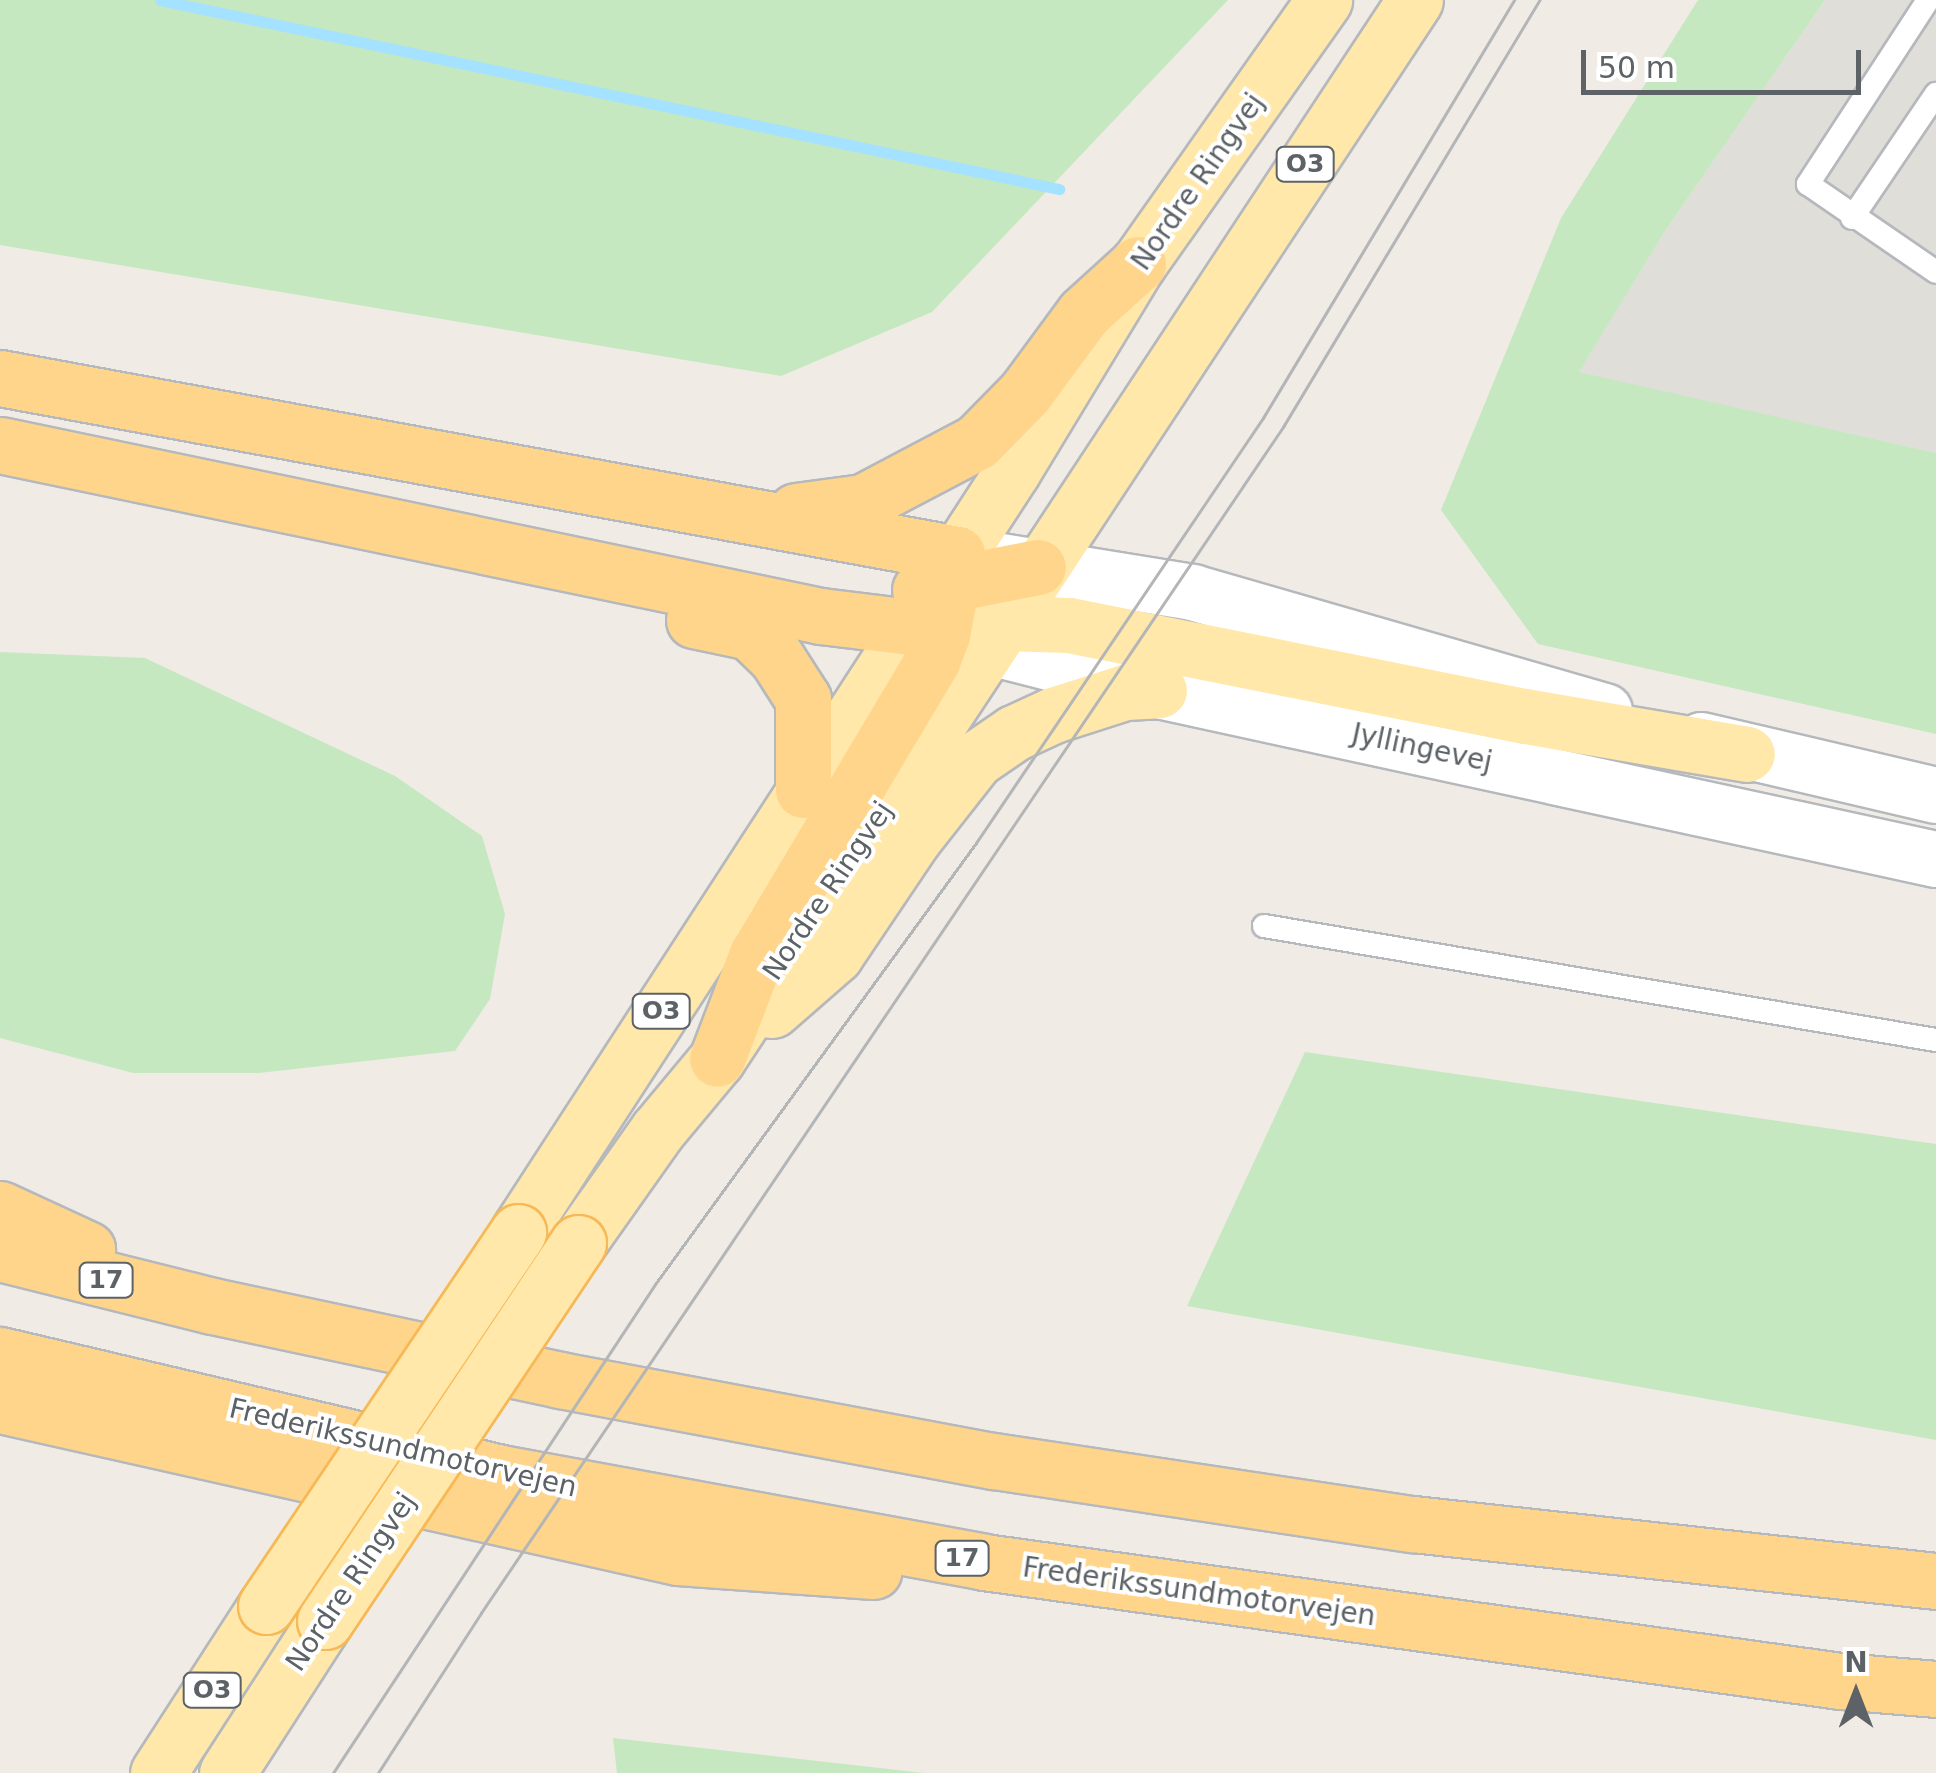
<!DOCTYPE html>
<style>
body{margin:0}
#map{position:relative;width:1936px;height:1773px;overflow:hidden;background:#f0ece5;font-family:"DejaVu Sans",sans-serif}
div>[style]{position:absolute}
.industrial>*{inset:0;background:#e0ded9}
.green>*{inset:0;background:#c5e8c0}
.stream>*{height:11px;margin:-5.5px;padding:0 5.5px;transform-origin:5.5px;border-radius:5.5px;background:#a5e2ff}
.roads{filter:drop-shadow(2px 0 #b5b8bc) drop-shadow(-2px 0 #b5b8bc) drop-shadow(0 2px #b5b8bc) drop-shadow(0 -2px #b5b8bc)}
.lane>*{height:22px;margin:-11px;padding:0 11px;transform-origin:11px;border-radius:11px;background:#fff}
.secondary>*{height:55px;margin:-27.5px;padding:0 27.5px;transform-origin:27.5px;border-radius:27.5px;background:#fff}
.primary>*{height:55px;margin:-27.5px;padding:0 27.5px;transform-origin:27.5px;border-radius:27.5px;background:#ffe8aa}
.highway>*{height:55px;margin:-27.5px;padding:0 27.5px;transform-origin:27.5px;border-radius:27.5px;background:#ffd58c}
.tram>*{height:2.5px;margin:-1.25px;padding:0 1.25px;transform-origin:1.25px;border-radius:1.25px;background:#b4b5b6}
.bridges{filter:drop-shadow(2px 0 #f7b856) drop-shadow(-2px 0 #f7b856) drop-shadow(0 2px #f7b856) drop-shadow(0 -2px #f7b856)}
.primary-bridge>*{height:55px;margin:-27.5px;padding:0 27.5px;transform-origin:27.5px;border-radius:27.5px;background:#ffe8aa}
span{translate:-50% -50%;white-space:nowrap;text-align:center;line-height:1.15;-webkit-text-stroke:8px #fff;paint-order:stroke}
.shield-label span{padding:2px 8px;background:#fff;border:2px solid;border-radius:8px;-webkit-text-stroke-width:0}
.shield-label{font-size:25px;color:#5c6266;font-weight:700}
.street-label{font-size:28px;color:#5c6266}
.north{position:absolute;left:1806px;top:1643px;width:100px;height:100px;-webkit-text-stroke:8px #fff;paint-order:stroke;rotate:0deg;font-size:28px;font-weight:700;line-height:40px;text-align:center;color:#5c6266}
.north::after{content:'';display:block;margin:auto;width:35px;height:45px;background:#5c6266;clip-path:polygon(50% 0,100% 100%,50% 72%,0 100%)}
.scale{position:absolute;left:1581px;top:50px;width:280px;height:45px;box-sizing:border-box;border:5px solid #5c6266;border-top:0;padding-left:12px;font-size:30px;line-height:35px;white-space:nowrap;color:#5c6266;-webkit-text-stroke:8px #fff;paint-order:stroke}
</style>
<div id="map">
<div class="industrial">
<i style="clip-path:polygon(1825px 0,1936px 0,1936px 453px,1578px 373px,1665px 231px)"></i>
</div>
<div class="green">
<i style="clip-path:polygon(0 0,1228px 0,932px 312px,781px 376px,0 245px)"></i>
<i style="clip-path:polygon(1698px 0,1825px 0,1665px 231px,1579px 372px,1936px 453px,1936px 734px,1538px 644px,1441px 510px,1561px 218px)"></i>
<i style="clip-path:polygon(0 652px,145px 658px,395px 776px,482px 836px,505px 914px,490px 999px,455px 1051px,259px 1073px,133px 1073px,0 1038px)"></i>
<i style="clip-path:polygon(1305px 1052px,1936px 1144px,1936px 1440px,1187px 1306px)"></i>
<i style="clip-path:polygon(613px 1738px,924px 1773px,617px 1773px)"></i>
</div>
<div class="stream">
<i style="left:160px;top:0;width:919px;rotate:11.87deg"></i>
</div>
<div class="roads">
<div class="lane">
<i style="left:1928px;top:0;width:220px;rotate:123.1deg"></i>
<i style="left:1808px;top:184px;width:155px;rotate:34.5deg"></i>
<i style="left:1852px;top:218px;width:150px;rotate:-55.9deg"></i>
<i style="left:1264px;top:926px;width:682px;rotate:9.63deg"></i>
</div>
<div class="secondary">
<i style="left:995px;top:560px;width:200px;rotate:9.2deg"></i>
<i style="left:1192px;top:592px;width:429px;rotate:16.1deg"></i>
<i style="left:947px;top:636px;width:222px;rotate:14.3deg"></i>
<i style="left:1162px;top:691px;width:792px;rotate:12.25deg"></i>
<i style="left:1701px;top:740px;width:241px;rotate:13.2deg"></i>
</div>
<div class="primary">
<i style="left:972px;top:622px;width:97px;rotate:1.8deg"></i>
<i style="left:1069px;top:625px;width:465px;rotate:11.3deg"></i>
<i style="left:1525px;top:716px;width:225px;rotate:9.7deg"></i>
<i style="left:772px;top:1010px;width:84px;rotate:-41.1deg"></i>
<i style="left:835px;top:955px;width:140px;rotate:-56.1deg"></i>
<i style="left:913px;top:839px;width:102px;rotate:-51.8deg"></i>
<i style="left:976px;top:759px;width:46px;rotate:-34.4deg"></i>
<i style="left:1014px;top:733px;width:43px;rotate:-24.8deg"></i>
<i style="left:1053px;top:715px;width:76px;rotate:-17.7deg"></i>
<i style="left:1125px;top:692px;width:34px;rotate:-3deg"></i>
<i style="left:518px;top:1232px;width:909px;rotate:-56.99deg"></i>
<i style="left:1013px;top:470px;width:241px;rotate:-58.8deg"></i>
<i style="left:1138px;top:264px;width:323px;rotate:-54.8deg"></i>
<i style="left:578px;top:1243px;width:137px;rotate:-54.8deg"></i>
<i style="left:657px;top:1131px;width:94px;rotate:-50.2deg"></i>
<i style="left:717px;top:1059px;width:1268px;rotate:-56.61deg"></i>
<i style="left:158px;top:1773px;width:199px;rotate:-57.1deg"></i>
<i style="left:227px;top:1773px;width:181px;rotate:-57.2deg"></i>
</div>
<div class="highway">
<i style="left:0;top:378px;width:973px;rotate:10.42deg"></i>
<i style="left:957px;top:554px;width:82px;rotate:100.5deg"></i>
<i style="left:942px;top:635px;width:28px;rotate:111deg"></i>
<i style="left:932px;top:661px;width:341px;rotate:120.8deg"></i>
<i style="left:757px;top:954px;width:112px;rotate:110.9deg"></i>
<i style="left:0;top:445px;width:839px;rotate:11.77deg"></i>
<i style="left:821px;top:616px;width:90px;rotate:7deg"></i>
<i style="left:796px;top:511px;width:68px;rotate:-7.7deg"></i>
<i style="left:863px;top:502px;width:129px;rotate:-27.8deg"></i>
<i style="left:977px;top:442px;width:69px;rotate:-45.6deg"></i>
<i style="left:1025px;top:393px;width:99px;rotate:-53.6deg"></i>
<i style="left:1084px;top:313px;width:73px;rotate:-42.2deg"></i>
<i style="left:920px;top:590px;width:120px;rotate:-11deg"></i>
<i style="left:694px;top:620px;width:57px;rotate:12.1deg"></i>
<i style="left:750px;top:632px;width:36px;rotate:44deg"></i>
<i style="left:776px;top:657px;width:50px;rotate:57.3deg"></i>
<i style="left:803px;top:699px;width:91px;rotate:90deg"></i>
<i style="left:0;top:1209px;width:96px;rotate:24.7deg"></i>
<i style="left:0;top:1253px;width:219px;rotate:14deg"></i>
<i style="left:213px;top:1306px;width:355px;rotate:12deg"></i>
<i style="left:560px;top:1380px;width:441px;rotate:10.6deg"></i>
<i style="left:994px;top:1461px;width:424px;rotate:8.6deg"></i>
<i style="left:1413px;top:1524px;width:526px;rotate:6.22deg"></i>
<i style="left:0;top:1355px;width:515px;rotate:13.25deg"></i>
<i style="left:501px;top:1473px;width:491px;rotate:10.4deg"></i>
<i style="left:984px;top:1562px;width:865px;rotate:7.91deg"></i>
<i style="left:1841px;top:1681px;width:95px;rotate:4.8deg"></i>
<i style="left:0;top:1405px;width:695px;rotate:12.64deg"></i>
<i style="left:678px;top:1557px;width:196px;rotate:4.1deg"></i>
</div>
</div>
<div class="tram">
<i style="left:333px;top:1773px;width:587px;rotate:-56.61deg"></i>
<i style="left:656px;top:1283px;width:544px;rotate:-53.97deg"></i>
<i style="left:976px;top:843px;width:513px;rotate:-55.97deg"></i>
<i style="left:1263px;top:418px;width:488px;rotate:-59deg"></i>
<i style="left:378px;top:1773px;width:190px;rotate:-57.2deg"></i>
<i style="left:481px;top:1613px;width:1432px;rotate:-55.93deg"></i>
<i style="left:1283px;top:427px;width:498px;rotate:-59deg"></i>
</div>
<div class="bridges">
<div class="primary-bridge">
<i style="left:266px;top:1606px;width:451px;rotate:-56deg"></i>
<i style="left:325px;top:1621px;width:455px;rotate:-56.2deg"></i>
</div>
</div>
<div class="shield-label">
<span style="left:1305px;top:164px">O3</span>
<span style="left:661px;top:1011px">O3</span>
<span style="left:106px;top:1280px">17</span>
<span style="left:962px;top:1558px">17</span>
<span style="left:212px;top:1690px">O3</span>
</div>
<div class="street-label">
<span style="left:1198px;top:182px;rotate:-55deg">Nordre Ringvej</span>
<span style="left:1422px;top:748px;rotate:12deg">Jyllingevej</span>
<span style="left:828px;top:891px;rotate:-56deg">Nordre Ringvej</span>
<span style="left:403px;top:1448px;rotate:13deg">Frederikssundmotorvejen</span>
<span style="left:351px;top:1582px;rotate:-56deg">Nordre Ringvej</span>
<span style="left:1199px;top:1592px;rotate:8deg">Frederikssundmotorvejen</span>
</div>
<div class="north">N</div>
<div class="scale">50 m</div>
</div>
